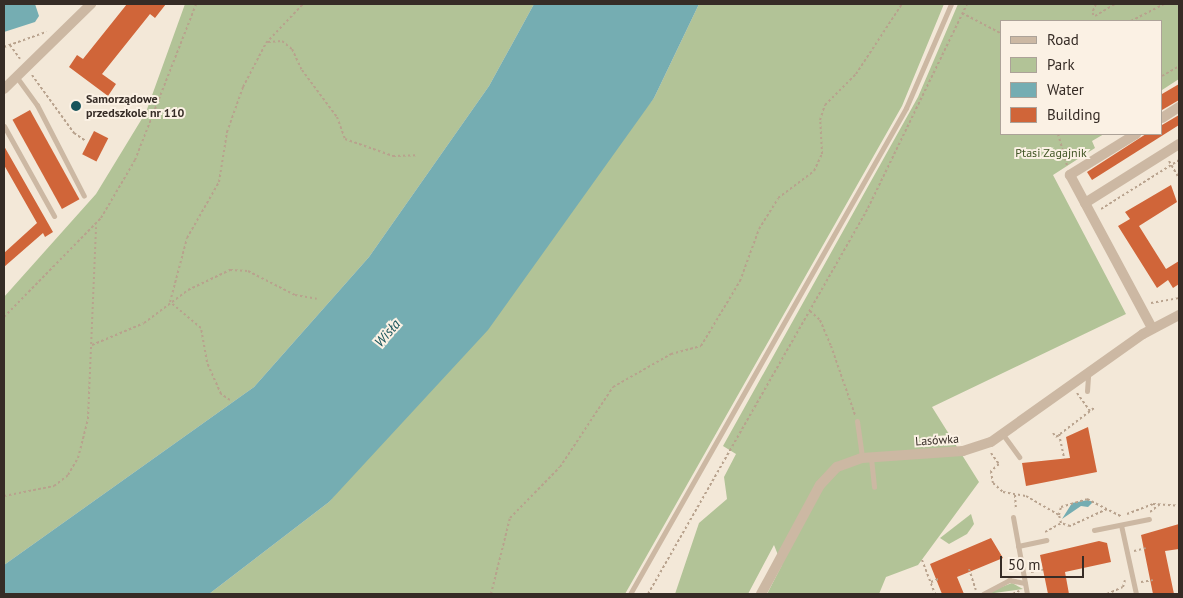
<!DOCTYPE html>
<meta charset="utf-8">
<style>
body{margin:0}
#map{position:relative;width:1183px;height:598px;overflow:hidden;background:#f3e8d8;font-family:"PT Sans",sans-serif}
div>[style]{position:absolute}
.green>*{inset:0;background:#b2c397}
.water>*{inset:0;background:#75adb2}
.building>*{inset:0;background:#d06539;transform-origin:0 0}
.path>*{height:2px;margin-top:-1px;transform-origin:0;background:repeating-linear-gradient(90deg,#b8a28d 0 2.5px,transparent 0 5px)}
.lane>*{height:5px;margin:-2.5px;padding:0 2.5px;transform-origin:2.5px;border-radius:2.5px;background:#ccb8a3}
.street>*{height:10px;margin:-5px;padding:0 5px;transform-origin:5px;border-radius:5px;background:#ccb8a3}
.dots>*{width:14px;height:14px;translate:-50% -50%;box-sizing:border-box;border:2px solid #fbf1e4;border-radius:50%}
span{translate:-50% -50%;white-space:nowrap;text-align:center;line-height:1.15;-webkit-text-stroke:4px #fbf1e4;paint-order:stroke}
.poi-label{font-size:12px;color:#362c26;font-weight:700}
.left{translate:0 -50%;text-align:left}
.park-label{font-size:12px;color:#435727}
.street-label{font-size:12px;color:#362c26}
.water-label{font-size:14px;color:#18545b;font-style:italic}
.frame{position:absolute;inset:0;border:5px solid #362c26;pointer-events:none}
.legend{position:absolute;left:1000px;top:20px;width:162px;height:115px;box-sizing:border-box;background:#fbf1e4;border:1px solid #aca298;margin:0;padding:6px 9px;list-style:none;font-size:15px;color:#362c26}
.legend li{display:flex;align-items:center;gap:10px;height:25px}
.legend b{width:25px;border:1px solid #aca298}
.scale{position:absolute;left:1000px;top:556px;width:84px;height:22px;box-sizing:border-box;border:2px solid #362c26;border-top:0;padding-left:6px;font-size:15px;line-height:18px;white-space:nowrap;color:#362c26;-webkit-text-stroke:4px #fbf1e4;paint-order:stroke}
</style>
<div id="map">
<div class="green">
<i style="clip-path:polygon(185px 4px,534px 4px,489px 86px,369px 257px,254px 387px,4px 565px,4px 297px,96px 194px,146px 112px)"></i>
<i style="clip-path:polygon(699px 4px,944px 4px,902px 106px,625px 594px,209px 594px,329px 502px,654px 98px)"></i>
<i style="clip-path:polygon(958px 4px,1179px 4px,1179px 79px,1162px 90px,1162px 21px,1002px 21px,1002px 134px,1104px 134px,1092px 141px,1095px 148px,1053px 175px,1126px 314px,932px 407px,979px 482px,918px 565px,886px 577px,879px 594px,767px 594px,782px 565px,774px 545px,748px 594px,675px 594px,699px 523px,727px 499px,724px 477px,736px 454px,723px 446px,918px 97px)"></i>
<i style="clip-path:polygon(971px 514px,974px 524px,967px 534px,949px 544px,940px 538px)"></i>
<i style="clip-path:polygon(1012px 583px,1023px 589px,987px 594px,991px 591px)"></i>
</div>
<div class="water">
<i style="clip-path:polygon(4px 4px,35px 4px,39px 16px,35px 22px,4px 32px)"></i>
<i style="clip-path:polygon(534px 4px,699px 4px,654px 98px,488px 330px,329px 502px,209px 594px,4px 594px,4px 565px,254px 387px,369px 257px,489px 86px)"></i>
<i style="clip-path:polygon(1088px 500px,1093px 502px,1088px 507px,1081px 506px,1062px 519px,1072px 503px)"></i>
</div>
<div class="building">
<i style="clip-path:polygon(127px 4px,166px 4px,155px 18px,150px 14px,102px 74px,116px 84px,108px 96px,69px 67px,77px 55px,83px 59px)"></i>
<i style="clip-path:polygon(1179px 84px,1179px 100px,1162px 110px,1162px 94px)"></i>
<i style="left:30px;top:110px;width:102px;height:20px;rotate:61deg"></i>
<i style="clip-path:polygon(1179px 115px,1179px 125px,1092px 180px,1087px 172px,1146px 134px,1162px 134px,1162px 125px)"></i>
<i style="left:94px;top:131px;width:16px;height:26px;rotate:27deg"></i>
<i style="clip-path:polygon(4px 146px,53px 232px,45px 237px,43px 233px,4px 267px,4px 253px,37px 223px,4px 165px)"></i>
<i style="clip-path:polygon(1171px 185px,1177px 202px,1139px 226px,1166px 269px,1179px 261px,1179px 284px,1173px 288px,1168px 280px,1157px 288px,1118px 226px,1130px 219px,1125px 212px)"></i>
<i style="clip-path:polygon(1088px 427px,1097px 472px,1026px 486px,1022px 463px,1070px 458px,1066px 437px)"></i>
<i style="clip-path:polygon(1179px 524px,1179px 549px,1165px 551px,1174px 594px,1153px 594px,1141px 535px)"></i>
<i style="clip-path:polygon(991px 538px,1003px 558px,957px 577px,964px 594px,942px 594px,930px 564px)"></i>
<i style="clip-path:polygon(1099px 541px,1107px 543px,1111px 562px,1065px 572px,1069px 594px,1048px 594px,1040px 555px)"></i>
</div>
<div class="path">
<i style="left:1096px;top:4px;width:10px;rotate:114deg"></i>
<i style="left:1092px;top:13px;width:4px;rotate:45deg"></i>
<i style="left:1095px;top:16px;width:23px;rotate:-31deg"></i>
<i style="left:962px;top:13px;width:45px;rotate:27.7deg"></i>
<i style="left:1131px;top:21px;width:37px;rotate:-27deg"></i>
<i style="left:268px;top:42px;width:14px;rotate:-4deg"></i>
<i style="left:282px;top:41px;width:13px;rotate:39deg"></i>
<i style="left:292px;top:49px;width:23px;rotate:65deg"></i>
<i style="left:302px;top:70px;width:59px;rotate:53.3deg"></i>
<i style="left:337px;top:117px;width:23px;rotate:70deg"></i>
<i style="left:345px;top:139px;width:51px;rotate:19.5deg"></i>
<i style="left:393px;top:156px;width:24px;rotate:-2deg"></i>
<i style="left:10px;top:45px;width:17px;rotate:54deg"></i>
<i style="left:4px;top:47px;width:45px;rotate:-19.7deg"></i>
<i style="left:32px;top:75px;width:72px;rotate:54.1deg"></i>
<i style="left:74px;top:133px;width:14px;rotate:34deg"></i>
<i style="left:1162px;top:76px;width:20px;rotate:-30deg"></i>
<i style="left:1058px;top:134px;width:33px;rotate:74deg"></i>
<i style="left:1169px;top:161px;width:20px;rotate:60deg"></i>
<i style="left:1101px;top:209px;width:92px;rotate:-32.1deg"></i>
<i style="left:1151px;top:303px;width:28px;rotate:-10deg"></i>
<i style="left:810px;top:311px;width:13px;rotate:42deg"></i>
<i style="left:820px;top:320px;width:28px;rotate:67deg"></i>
<i style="left:831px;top:346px;width:73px;rotate:70.8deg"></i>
<i style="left:4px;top:317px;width:139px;rotate:-45.6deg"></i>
<i style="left:101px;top:218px;width:67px;rotate:-59.6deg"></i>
<i style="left:135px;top:160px;width:168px;rotate:-68.6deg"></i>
<i style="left:92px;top:345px;width:56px;rotate:-22.9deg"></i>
<i style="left:144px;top:323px;width:55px;rotate:-36.9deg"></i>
<i style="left:188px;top:290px;width:47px;rotate:-25.5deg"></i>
<i style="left:230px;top:270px;width:18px;rotate:3deg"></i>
<i style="left:248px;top:271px;width:53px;rotate:27.1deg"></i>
<i style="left:295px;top:295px;width:22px;rotate:10deg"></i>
<i style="left:1077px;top:393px;width:22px;rotate:54deg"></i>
<i style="left:230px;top:400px;width:11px;rotate:-146deg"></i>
<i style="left:221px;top:394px;width:35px;rotate:-114deg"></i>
<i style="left:207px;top:362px;width:35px;rotate:-100deg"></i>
<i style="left:201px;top:328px;width:40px;rotate:-140deg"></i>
<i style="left:170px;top:302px;width:66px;rotate:-75.1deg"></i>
<i style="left:187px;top:238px;width:64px;rotate:-60.3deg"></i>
<i style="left:219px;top:182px;width:51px;rotate:-80.9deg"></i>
<i style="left:227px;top:132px;width:48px;rotate:-70.4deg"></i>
<i style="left:243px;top:87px;width:50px;rotate:-62.4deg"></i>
<i style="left:266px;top:43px;width:54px;rotate:-46.5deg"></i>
<i style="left:1053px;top:433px;width:5px;rotate:53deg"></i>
<i style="left:1056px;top:437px;width:48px;rotate:-37.3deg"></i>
<i style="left:1059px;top:434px;width:25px;rotate:78deg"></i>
<i style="left:991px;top:453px;width:14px;rotate:54deg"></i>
<i style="left:999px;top:464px;width:11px;rotate:139deg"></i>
<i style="left:991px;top:471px;width:12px;rotate:81deg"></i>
<i style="left:993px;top:483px;width:13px;rotate:42deg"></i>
<i style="left:1003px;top:492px;width:23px;rotate:10deg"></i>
<i style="left:1026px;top:496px;width:38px;rotate:30deg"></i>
<i style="left:1015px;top:495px;width:15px;rotate:86deg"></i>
<i style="left:4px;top:496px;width:51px;rotate:-11.3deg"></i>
<i style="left:54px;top:486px;width:18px;rotate:-38deg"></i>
<i style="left:68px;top:475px;width:20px;rotate:-60deg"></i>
<i style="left:78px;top:458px;width:40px;rotate:-75.6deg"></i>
<i style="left:88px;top:419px;width:192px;rotate:-87.6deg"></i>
<i style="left:1107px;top:509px;width:41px;rotate:155.3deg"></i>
<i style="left:1070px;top:526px;width:9px;rotate:-162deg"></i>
<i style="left:1061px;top:523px;width:8px;rotate:-104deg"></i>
<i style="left:1059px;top:515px;width:8px;rotate:-76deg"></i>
<i style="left:1061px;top:507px;width:27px;rotate:-17deg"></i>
<i style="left:1087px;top:499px;width:38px;rotate:27deg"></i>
<i style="left:1150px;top:512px;width:13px;rotate:-39deg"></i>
<i style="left:1127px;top:514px;width:28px;rotate:-21deg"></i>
<i style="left:1153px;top:504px;width:26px;rotate:4deg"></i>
<i style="left:1045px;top:532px;width:18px;rotate:-29deg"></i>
<i style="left:1134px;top:551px;width:12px;rotate:-14deg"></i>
<i style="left:922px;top:560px;width:36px;rotate:69deg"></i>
<i style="left:969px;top:569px;width:22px;rotate:72deg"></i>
<i style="left:1031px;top:572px;width:15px;rotate:-11deg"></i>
<i style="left:931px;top:582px;width:9px;rotate:-21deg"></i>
<i style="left:1141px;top:582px;width:12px;rotate:-9deg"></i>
<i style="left:491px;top:594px;width:78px;rotate:-76deg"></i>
<i style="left:510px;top:518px;width:71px;rotate:-45.6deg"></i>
<i style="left:560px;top:467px;width:96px;rotate:-56.5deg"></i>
<i style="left:613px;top:387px;width:67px;rotate:-29.6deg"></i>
<i style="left:671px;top:354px;width:31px;rotate:-15deg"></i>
<i style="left:701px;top:346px;width:76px;rotate:-59deg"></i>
<i style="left:740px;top:281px;width:55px;rotate:-69.9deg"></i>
<i style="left:759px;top:229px;width:36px;rotate:-58deg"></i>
<i style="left:778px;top:198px;width:45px;rotate:-36.9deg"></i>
<i style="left:814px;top:171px;width:19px;rotate:-65deg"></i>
<i style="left:822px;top:154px;width:34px;rotate:-93deg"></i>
<i style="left:820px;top:120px;width:16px;rotate:-72deg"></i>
<i style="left:825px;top:105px;width:44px;rotate:-45deg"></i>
<i style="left:856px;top:74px;width:84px;rotate:-56.7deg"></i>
<i style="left:648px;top:594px;width:444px;rotate:-60.3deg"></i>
<i style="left:868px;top:208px;width:227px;rotate:-64.1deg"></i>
<i style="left:1013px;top:594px;width:7px;rotate:-27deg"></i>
<i style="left:1107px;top:594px;width:17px;rotate:-24deg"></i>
<i style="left:1123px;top:587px;width:7px;rotate:-74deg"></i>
</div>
<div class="lane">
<i style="left:18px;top:79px;width:32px;rotate:54deg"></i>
<i style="left:37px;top:105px;width:102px;rotate:62.7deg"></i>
<i style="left:4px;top:126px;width:103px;rotate:60.9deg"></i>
<i style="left:1087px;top:391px;width:15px;rotate:-86deg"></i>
<i style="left:857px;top:421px;width:37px;rotate:82deg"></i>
<i style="left:1004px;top:436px;width:26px;rotate:54deg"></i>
<i style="left:871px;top:458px;width:29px;rotate:84deg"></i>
<i style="left:1013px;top:517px;width:78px;rotate:79.7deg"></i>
<i style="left:1121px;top:525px;width:71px;rotate:77.7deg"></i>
<i style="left:1094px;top:530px;width:56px;rotate:-11.3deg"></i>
<i style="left:1018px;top:546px;width:29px;rotate:-12deg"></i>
<i style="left:630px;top:594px;width:559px;rotate:-60.41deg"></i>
<i style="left:906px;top:108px;width:113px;rotate:-66.6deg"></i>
<i style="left:983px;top:594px;width:30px;rotate:-28deg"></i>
<i style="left:1009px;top:580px;width:16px;rotate:11deg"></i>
</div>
<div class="street">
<i style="left:4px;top:89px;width:122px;rotate:-44.3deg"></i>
<i style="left:1162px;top:118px;width:20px;rotate:-33deg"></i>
<i style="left:1136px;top:134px;width:78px;rotate:148.2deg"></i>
<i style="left:1070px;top:175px;width:174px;rotate:61.8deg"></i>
<i style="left:1085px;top:203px;width:111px;rotate:-32.1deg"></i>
<i style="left:761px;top:594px;width:124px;rotate:-61.6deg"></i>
<i style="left:820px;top:485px;width:25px;rotate:-47deg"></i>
<i style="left:837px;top:467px;width:27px;rotate:-20deg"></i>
<i style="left:862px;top:458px;width:101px;rotate:-4deg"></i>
<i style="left:963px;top:451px;width:29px;rotate:-18deg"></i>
<i style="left:991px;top:442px;width:186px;rotate:-35.4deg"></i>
<i style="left:1143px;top:334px;width:41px;rotate:-27.8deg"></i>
</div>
<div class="dots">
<i style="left:76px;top:106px;background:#18545b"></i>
</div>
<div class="poi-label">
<span class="left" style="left:86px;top:106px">Samorządowe<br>przedszkole nr 110</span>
</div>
<div class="park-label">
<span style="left:1051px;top:153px">Ptasi Zagajnik</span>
</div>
<div class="street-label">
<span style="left:937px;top:440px;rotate:-4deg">Lasówka</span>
</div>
<div class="water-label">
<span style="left:387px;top:333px;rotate:-49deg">Wisła</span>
</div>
<div class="frame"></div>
<ul class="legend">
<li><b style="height:6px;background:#ccb8a3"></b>Road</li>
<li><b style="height:14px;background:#b2c397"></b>Park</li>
<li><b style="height:14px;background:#75adb2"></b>Water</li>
<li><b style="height:14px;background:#d06539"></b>Building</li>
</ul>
<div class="scale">50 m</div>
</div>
